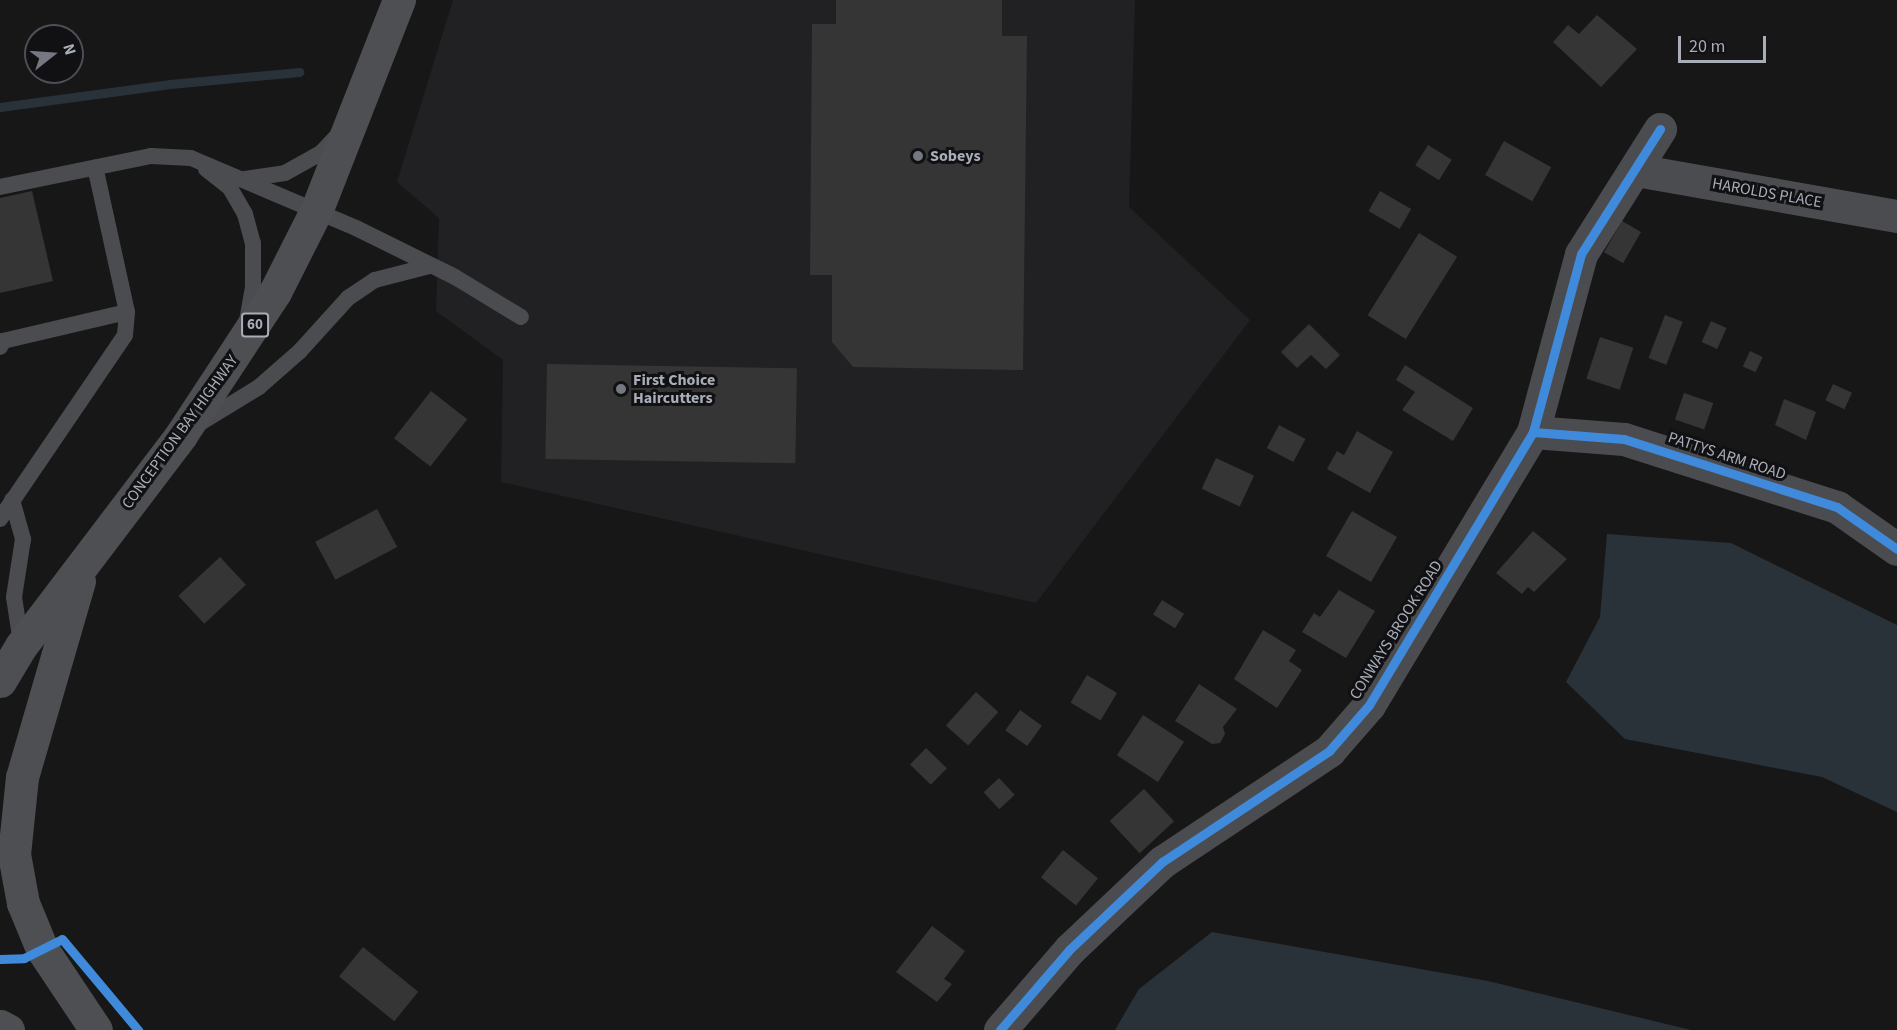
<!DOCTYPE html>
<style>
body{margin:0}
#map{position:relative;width:1897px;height:1030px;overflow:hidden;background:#171717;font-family:"Source Sans 3",sans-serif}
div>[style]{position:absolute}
.built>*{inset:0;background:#212123}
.water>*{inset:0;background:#2a3239}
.stream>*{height:9px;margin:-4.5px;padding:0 4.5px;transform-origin:4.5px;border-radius:4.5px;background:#2a3239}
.building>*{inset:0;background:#353536;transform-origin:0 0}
.lane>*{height:16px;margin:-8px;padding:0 8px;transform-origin:8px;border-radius:8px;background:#4b4c50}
.street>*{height:33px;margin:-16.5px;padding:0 16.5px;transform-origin:16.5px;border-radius:16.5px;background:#4b4c50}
.primary>*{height:33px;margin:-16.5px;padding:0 16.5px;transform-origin:16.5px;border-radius:16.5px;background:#4d4f52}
.cycleway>*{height:9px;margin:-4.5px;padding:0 4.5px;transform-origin:4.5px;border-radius:4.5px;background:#408adc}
.dots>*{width:16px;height:16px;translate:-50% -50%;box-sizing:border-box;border:3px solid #111113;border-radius:50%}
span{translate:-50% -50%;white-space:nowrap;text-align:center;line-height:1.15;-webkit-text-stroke:6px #111113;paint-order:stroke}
.shield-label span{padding:2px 4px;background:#111113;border:2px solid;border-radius:4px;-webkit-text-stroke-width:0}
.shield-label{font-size:15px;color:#a8adb8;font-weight:700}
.poi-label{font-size:16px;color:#a8adb8;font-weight:700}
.left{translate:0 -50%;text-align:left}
.street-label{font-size:16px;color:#a8adb8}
.north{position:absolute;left:24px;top:24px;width:60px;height:60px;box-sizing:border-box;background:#111113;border:2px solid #4d4f55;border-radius:50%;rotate:73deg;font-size:16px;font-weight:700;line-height:24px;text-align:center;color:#a8adb8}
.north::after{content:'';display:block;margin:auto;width:21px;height:27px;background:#757880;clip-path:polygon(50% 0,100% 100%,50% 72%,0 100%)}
.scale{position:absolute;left:1678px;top:36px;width:88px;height:27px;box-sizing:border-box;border:3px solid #a8adb8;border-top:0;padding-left:8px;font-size:18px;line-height:21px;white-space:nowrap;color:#a8adb8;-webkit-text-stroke:4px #111113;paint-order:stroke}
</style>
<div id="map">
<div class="built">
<i style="clip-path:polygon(453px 0,1135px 0,1129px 207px,1250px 320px,1036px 603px,501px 482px,503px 360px,436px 311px,439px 218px,397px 182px)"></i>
</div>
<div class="water">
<i style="clip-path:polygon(1607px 534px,1731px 543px,1897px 625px,1897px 812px,1822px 777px,1625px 739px,1566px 682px,1600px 617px)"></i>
<i style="clip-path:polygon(1212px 932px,1488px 981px,1691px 1030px,1115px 1030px,1139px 989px)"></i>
</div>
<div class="stream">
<i style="left:0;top:107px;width:172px;rotate:-7.7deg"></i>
<i style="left:170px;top:84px;width:130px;rotate:-5.3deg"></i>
</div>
<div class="building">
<i style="clip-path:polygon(836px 0,1002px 0,1002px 36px,1027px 36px,1023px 370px,853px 367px,832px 342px,832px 275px,810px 275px,812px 24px,836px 24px)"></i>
<i style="clip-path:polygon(1597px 15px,1637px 49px,1601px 87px,1553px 42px,1568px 25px,1579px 34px)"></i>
<i style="left:1504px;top:141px;width:54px;height:39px;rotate:29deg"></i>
<i style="left:1428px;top:145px;width:28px;height:24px;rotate:32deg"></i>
<i style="clip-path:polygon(32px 191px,53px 281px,0 293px,0 198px)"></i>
<i style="left:1380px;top:191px;width:36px;height:23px;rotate:30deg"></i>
<i style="left:1622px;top:221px;width:22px;height:36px;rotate:30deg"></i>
<i style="left:1419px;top:233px;width:45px;height:97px;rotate:32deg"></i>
<i style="left:1665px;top:315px;width:19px;height:46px;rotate:21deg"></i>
<i style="left:1711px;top:321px;width:17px;height:23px;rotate:24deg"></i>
<i style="clip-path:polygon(1309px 324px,1340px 355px,1326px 369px,1311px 355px,1297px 368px,1281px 352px)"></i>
<i style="left:1600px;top:337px;width:35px;height:44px;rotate:18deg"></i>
<i style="left:1750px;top:351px;width:14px;height:17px;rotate:25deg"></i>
<i style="left:547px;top:364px;width:250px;height:95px;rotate:1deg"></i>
<i style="clip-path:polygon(1405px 365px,1473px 408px,1453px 441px,1402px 410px,1415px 392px,1396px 380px)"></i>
<i style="left:1833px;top:384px;width:21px;height:18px;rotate:25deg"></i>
<i style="left:431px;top:391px;width:46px;height:60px;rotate:38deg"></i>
<i style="left:1684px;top:393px;width:31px;height:28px;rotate:19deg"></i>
<i style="clip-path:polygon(1784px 399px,1816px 412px,1806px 440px,1775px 425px)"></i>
<i style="left:1279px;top:425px;width:30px;height:26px;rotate:28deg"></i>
<i style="clip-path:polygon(1357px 431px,1393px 452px,1370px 493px,1327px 469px,1337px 451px,1344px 455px)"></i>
<i style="left:1216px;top:458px;width:42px;height:34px;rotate:25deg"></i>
<i style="left:377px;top:509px;width:43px;height:70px;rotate:62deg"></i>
<i style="left:1352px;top:511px;width:52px;height:52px;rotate:30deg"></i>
<i style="clip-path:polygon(1533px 531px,1567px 559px,1534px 592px,1528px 587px,1522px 594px,1496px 573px)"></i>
<i style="left:220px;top:557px;width:38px;height:57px;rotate:47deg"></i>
<i style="clip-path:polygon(1339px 590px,1375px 611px,1346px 658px,1302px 632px,1314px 613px,1320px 617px)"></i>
<i style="left:1162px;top:600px;width:26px;height:17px;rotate:32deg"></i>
<i style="clip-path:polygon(1263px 630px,1296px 650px,1289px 661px,1302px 670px,1277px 708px,1234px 679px)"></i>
<i style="left:1087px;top:675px;width:35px;height:32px;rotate:31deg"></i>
<i style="clip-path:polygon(1199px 684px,1237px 709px,1223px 727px,1225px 734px,1220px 743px,1212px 744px,1175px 721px)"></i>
<i style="left:976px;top:692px;width:30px;height:45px;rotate:42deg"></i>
<i style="left:1020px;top:710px;width:27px;height:25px;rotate:36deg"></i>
<i style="left:1143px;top:715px;width:49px;height:48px;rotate:33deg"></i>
<i style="left:926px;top:748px;width:29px;height:23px;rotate:44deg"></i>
<i style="left:999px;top:778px;width:23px;height:21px;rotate:47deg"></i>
<i style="left:1144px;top:789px;width:44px;height:47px;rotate:47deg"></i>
<i style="left:1063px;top:850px;width:45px;height:35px;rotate:39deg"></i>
<i style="clip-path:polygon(932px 926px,965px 951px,944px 979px,952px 984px,937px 1002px,896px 972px)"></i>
<i style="left:363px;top:947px;width:71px;height:38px;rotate:39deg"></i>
</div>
<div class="lane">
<i style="left:206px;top:169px;width:31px;rotate:38deg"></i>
<i style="left:230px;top:188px;width:30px;rotate:60deg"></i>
<i style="left:245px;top:214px;width:30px;rotate:75deg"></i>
<i style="left:253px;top:243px;width:44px;rotate:90deg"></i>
<i style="left:253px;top:287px;width:35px;rotate:100deg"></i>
<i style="left:245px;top:179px;width:40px;rotate:-8.5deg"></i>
<i style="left:285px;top:173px;width:41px;rotate:-29.1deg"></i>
<i style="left:321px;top:153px;width:22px;rotate:-47deg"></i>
<i style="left:0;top:187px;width:154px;rotate:-11.6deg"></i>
<i style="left:151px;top:156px;width:40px;rotate:2.9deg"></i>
<i style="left:191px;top:158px;width:179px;rotate:23deg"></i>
<i style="left:356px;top:228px;width:110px;rotate:26.3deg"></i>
<i style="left:455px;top:277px;width:77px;rotate:31.2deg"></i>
<i style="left:0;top:347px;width:7px;rotate:-63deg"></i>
<i style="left:3px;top:341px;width:127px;rotate:-13.2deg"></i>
<i style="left:197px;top:425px;width:73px;rotate:-31.5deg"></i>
<i style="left:259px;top:387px;width:55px;rotate:-41.3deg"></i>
<i style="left:300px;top:351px;width:72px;rotate:-47.8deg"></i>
<i style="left:348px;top:298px;width:32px;rotate:-34deg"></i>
<i style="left:375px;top:280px;width:56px;rotate:-14.5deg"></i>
<i style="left:12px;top:500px;width:41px;rotate:74.2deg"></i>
<i style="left:23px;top:539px;width:59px;rotate:98.8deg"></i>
<i style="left:14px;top:597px;width:47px;rotate:81.3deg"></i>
<i style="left:0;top:519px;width:222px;rotate:-55.8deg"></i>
<i style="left:125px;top:335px;width:23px;rotate:-85deg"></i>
<i style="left:127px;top:312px;width:148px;rotate:-102.4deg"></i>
</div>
<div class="street">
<i style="left:1636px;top:170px;width:265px;rotate:10deg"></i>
<i style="left:1533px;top:432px;width:91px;rotate:4.4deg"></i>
<i style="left:1624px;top:439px;width:224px;rotate:17.7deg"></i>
<i style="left:1837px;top:507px;width:73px;rotate:35deg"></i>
<i style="left:1000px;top:1030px;width:107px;rotate:-49.2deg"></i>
<i style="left:1070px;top:949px;width:127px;rotate:-43.4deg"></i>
<i style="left:1162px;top:862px;width:201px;rotate:-33.6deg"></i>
<i style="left:1329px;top:751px;width:61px;rotate:-49deg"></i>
<i style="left:1369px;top:705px;width:318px;rotate:-59deg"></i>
<i style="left:1533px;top:432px;width:184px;rotate:-74.9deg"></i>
<i style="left:1581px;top:254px;width:148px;rotate:-57.7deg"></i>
</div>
<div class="primary">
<i style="left:79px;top:581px;width:204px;rotate:106.2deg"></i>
<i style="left:22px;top:777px;width:77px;rotate:95.9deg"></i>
<i style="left:14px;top:854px;width:50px;rotate:79.6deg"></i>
<i style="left:23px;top:903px;width:50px;rotate:67.6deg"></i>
<i style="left:42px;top:949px;width:97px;rotate:56.3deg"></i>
<i style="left:0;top:681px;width:41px;rotate:-59deg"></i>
<i style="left:21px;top:646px;width:265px;rotate:-52.8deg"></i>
<i style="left:181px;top:435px;width:171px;rotate:-56.7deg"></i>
<i style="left:275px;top:292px;width:93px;rotate:-63.2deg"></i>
<i style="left:317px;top:209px;width:225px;rotate:-68.6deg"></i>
<i style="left:0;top:1026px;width:9px;rotate:27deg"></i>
</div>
<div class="cycleway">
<i style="left:1533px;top:432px;width:91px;rotate:4.4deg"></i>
<i style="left:1624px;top:439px;width:224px;rotate:17.7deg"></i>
<i style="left:1837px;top:507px;width:73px;rotate:35deg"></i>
<i style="left:0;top:959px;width:24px;rotate:-2deg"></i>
<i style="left:24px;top:958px;width:42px;rotate:-26.6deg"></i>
<i style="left:62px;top:939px;width:119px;rotate:50.1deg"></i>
<i style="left:1000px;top:1030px;width:107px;rotate:-49.2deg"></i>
<i style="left:1070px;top:949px;width:127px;rotate:-43.4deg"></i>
<i style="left:1162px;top:862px;width:201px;rotate:-33.6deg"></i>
<i style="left:1329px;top:751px;width:61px;rotate:-49deg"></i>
<i style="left:1369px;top:705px;width:318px;rotate:-59deg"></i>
<i style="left:1533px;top:432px;width:184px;rotate:-74.9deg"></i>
<i style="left:1581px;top:254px;width:148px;rotate:-57.7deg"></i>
</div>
<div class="dots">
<i style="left:918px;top:156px;background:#757880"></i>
<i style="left:621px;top:389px;background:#757880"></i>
</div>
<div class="shield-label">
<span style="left:255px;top:325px">60</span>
</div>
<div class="poi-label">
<span class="left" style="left:930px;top:156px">Sobeys</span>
<span class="left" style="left:633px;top:389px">First Choice<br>Haircutters</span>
</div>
<div class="street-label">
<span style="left:1767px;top:193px;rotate:10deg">HAROLDS PLACE</span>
<span style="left:180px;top:432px;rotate:-54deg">CONCEPTION BAY HIGHWAY</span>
<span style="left:1727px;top:456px;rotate:18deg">PATTYS ARM ROAD</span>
<span style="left:1396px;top:630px;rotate:-58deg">CONWAYS BROOK ROAD</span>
</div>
<div class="north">N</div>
<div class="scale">20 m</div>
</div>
